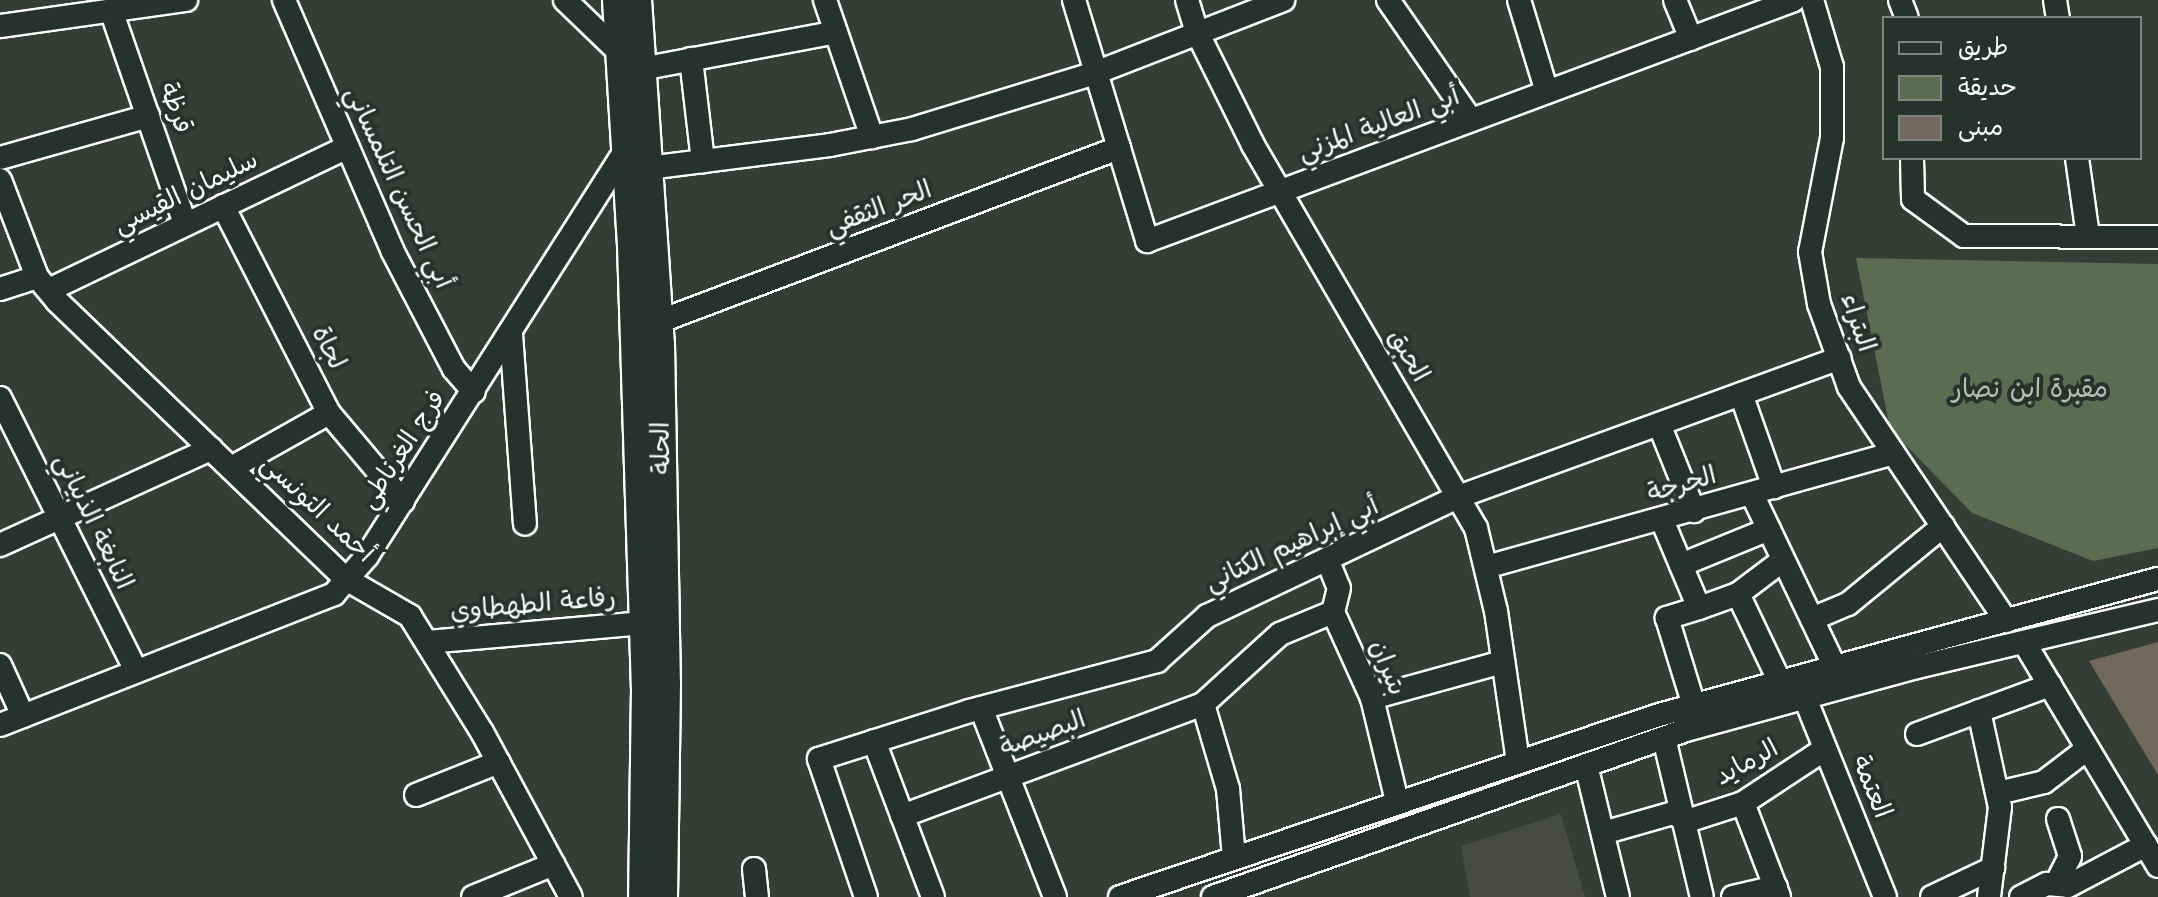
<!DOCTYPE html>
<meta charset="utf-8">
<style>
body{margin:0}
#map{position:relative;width:2158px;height:897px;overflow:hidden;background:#353e36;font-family:"Comic Neue","Playpen Sans Arabic",sans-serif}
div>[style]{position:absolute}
.built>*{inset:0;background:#474b41}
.green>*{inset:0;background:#5a6d51}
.building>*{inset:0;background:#72685b}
.roads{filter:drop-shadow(2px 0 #fff) drop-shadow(-2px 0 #fff) drop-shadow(0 2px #fff) drop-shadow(0 -2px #fff)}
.minor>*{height:22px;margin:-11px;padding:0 11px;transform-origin:11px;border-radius:11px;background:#26332d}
.major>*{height:28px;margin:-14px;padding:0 14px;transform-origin:14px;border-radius:14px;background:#26332d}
span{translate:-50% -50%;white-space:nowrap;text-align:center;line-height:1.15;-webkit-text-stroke:8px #26332d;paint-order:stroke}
.street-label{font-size:26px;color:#fff}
.park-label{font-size:26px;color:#b5bdb1}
.legend{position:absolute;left:1882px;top:16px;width:260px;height:144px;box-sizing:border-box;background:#26332d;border:2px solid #7d8581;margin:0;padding:10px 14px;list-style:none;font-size:24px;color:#fff}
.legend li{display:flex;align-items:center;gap:16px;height:40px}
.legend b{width:40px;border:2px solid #7d8581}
</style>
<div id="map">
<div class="built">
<i style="clip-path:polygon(1561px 814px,1585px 897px,1470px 897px,1461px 846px)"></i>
</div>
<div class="green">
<i style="clip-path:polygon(1856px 258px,2158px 264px,2158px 548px,2093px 561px,1972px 513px,1890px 429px)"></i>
</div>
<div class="building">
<i style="clip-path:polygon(2158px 642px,2158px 775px,2089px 661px)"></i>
</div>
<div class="roads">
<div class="minor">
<i style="left:284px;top:0;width:272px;rotate:66.6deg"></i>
<i style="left:392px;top:250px;width:134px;rotate:62.5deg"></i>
<i style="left:454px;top:369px;width:30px;rotate:49deg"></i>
<i style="left:565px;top:0;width:76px;rotate:43.9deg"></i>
<i style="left:825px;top:0;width:145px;rotate:71.1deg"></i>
<i style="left:1074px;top:0;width:252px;rotate:73.1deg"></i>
<i style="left:1147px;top:241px;width:690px;rotate:-20.43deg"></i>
<i style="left:1187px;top:0;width:34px;rotate:73deg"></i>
<i style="left:1197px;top:32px;width:126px;rotate:63.6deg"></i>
<i style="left:1253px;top:145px;width:443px;rotate:59.8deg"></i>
<i style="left:1476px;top:528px;width:85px;rotate:76.5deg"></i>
<i style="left:1496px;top:611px;width:152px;rotate:81.7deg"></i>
<i style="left:1388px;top:0;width:146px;rotate:55.3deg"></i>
<i style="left:1519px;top:0;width:96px;rotate:73.1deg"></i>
<i style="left:1675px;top:0;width:42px;rotate:67.7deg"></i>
<i style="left:1812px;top:0;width:70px;rotate:73.4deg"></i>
<i style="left:1832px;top:67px;width:71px;rotate:90deg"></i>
<i style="left:1832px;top:138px;width:116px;rotate:100.9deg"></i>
<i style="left:1810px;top:252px;width:53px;rotate:80.2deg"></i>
<i style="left:1819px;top:304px;width:88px;rotate:70.1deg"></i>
<i style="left:1849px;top:387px;width:282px;rotate:56.1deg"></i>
<i style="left:1900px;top:0;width:19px;rotate:69deg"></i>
<i style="left:2055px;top:0;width:18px;rotate:81deg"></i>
<i style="left:111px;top:10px;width:226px;rotate:70.9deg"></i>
<i style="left:0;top:26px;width:188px;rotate:-8deg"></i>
<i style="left:691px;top:59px;width:103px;rotate:83.3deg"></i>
<i style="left:641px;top:69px;width:198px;rotate:-10.7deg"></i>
<i style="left:0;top:158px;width:154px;rotate:-15.8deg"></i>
<i style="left:1912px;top:158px;width:41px;rotate:88.6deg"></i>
<i style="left:1913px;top:199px;width:63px;rotate:36deg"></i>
<i style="left:1964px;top:236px;width:194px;rotate:0.3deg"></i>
<i style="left:2077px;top:158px;width:79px;rotate:82deg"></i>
<i style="left:648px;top:168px;width:183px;rotate:-7.2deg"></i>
<i style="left:830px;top:145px;width:84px;rotate:-11deg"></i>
<i style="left:912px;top:129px;width:191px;rotate:-17deg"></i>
<i style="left:1095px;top:73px;width:202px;rotate:-21.2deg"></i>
<i style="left:0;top:180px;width:104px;rotate:69.1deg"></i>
<i style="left:37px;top:277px;width:31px;rotate:50deg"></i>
<i style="left:57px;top:301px;width:401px;rotate:43.9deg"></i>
<i style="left:346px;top:579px;width:74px;rotate:30deg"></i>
<i style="left:410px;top:616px;width:137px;rotate:58.2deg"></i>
<i style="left:482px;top:732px;width:187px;rotate:61.7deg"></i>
<i style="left:223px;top:206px;width:233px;rotate:62.9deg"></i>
<i style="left:329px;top:413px;width:115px;rotate:49.9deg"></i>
<i style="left:0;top:289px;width:39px;rotate:-18deg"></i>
<i style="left:49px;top:290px;width:331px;rotate:-25.6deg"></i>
<i style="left:658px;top:322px;width:493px;rotate:-20.7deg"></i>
<i style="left:511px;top:334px;width:190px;rotate:85.8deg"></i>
<i style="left:1741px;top:394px;width:99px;rotate:70.5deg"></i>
<i style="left:0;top:398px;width:305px;rotate:63.5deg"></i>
<i style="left:1659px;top:424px;width:94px;rotate:68.1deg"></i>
<i style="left:231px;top:468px;width:112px;rotate:-29.3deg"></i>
<i style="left:1752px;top:494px;width:192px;rotate:64.4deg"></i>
<i style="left:1662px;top:520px;width:95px;rotate:67.2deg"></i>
<i style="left:1699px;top:608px;width:34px;rotate:163deg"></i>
<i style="left:1667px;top:618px;width:92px;rotate:72.9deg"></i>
<i style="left:0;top:545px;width:232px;rotate:-24.5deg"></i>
<i style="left:1327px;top:559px;width:31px;rotate:68deg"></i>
<i style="left:1339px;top:588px;width:25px;rotate:104deg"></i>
<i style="left:1333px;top:612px;width:94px;rotate:65.6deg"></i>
<i style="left:1372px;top:698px;width:106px;rotate:76.4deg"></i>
<i style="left:1681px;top:565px;width:95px;rotate:-22.2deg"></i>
<i style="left:1486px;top:567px;width:423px;rotate:-15.6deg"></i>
<i style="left:1738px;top:594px;width:98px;rotate:64.5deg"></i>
<i style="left:1699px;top:608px;width:41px;rotate:-19.7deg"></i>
<i style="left:1738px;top:594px;width:56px;rotate:-37.1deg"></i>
<i style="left:1812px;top:619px;width:39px;rotate:-23deg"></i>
<i style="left:1848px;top:604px;width:123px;rotate:-39.4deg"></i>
<i style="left:427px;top:642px;width:218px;rotate:-5deg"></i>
<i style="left:2024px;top:642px;width:261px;rotate:59.1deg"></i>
<i style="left:0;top:665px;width:56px;rotate:65.7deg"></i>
<i style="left:1372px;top:698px;width:136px;rotate:-15.4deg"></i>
<i style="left:1805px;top:698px;width:214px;rotate:68.1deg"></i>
<i style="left:1203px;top:704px;width:89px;rotate:73.6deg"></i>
<i style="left:1228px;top:789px;width:68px;rotate:85deg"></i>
<i style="left:981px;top:708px;width:203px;rotate:68.6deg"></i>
<i style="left:1979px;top:711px;width:98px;rotate:77.7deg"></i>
<i style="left:2000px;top:807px;width:91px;rotate:97deg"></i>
<i style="left:0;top:725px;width:359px;rotate:-21.4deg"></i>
<i style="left:334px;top:594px;width:50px;rotate:-49deg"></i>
<i style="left:367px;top:556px;width:482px;rotate:-57.5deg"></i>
<i style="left:1917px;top:734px;width:142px;rotate:-20.2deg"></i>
<i style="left:1664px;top:738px;width:163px;rotate:76.6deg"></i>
<i style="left:874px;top:741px;width:167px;rotate:69.3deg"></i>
<i style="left:1586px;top:765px;width:136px;rotate:76.4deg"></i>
<i style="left:1998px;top:793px;width:47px;rotate:-13.4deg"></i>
<i style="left:2044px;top:782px;width:54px;rotate:-37.5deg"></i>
<i style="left:416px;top:795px;width:89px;rotate:-21.7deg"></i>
<i style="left:1743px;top:803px;width:101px;rotate:69deg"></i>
<i style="left:902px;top:816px;width:321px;rotate:-20.4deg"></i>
<i style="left:1203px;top:704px;width:104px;rotate:-42.3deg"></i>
<i style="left:1280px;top:634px;width:57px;rotate:-22.5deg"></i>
<i style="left:1603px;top:833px;width:73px;rotate:-15.9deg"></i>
<i style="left:1673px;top:813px;width:16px;rotate:30deg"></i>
<i style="left:1687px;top:821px;width:59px;rotate:-17.8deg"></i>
<i style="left:1743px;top:803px;width:98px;rotate:-33.4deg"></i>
<i style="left:754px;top:869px;width:28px;rotate:84deg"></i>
<i style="left:2056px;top:884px;width:31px;rotate:-63deg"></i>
<i style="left:2070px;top:856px;width:39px;rotate:-108deg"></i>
<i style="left:473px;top:897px;width:87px;rotate:-22.2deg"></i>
<i style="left:866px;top:897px;width:146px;rotate:-108.8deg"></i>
<i style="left:819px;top:759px;width:157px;rotate:-17.7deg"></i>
<i style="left:969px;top:711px;width:195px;rotate:-14.9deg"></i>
<i style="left:1157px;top:661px;width:67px;rotate:-42deg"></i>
<i style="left:1207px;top:616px;width:278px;rotate:-25.4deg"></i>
<i style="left:1458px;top:497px;width:406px;rotate:-20deg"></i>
<i style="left:1120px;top:897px;width:569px;rotate:-18.66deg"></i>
<i style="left:1659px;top:715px;width:517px;rotate:-15.25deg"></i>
<i style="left:1213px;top:897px;width:502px;rotate:-19.45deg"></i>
<i style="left:1686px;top:730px;width:239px;rotate:-15.3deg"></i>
<i style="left:1917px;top:667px;width:248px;rotate:-13.3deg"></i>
<i style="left:1733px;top:897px;width:44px;rotate:-13.1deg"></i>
<i style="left:1932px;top:897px;width:68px;rotate:-25.4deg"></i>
<i style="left:2021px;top:897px;width:29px;rotate:-27deg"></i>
<i style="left:2047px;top:884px;width:21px;rotate:5deg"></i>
<i style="left:2068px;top:886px;width:88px;rotate:-27.7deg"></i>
</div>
<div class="major">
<i style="left:617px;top:0;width:245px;rotate:86.5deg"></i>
<i style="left:632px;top:245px;width:444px;rotate:88.2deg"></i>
<i style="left:646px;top:689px;width:208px;rotate:90.8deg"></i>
<i style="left:637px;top:0;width:345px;rotate:86.2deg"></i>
<i style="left:660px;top:344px;width:339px;rotate:89deg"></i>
<i style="left:666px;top:683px;width:214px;rotate:90.8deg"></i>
</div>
</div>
<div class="street-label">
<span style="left:175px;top:108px;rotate:71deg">قرظة</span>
<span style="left:1379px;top:125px;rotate:-20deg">أبي العالية المزني</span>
<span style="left:398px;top:188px;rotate:65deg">أبي الحسن التلمساني</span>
<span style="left:186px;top:193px;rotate:-26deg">سليمان القيسي</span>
<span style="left:879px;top:209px;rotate:-21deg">الحر الثقفي</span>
<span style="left:1857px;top:323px;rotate:71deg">البتراء</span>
<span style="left:328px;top:348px;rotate:63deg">لجاة</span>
<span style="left:1408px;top:356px;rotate:60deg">الحبق</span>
<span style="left:662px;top:448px;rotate:-91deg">الحلة</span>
<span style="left:403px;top:450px;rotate:-57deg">فرج الغرناطي</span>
<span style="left:1682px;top:485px;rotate:-16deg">الحرجة</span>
<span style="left:317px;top:509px;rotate:43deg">أحمد التونسي</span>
<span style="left:93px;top:522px;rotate:64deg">النابغة الذبياني</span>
<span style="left:1292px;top:545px;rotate:-25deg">أبي إبراهيم الكتاني</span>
<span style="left:533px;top:605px;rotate:-5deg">رفاعة الطهطاوي</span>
<span style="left:1387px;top:668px;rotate:68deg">بتيران</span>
<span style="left:1043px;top:734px;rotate:-20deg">البصيصة</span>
<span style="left:1747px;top:763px;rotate:-29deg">الرمايد</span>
<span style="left:1871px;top:787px;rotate:68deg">العتمة</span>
</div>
<div class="park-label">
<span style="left:2030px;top:390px">مقبرة ابن نصار</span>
</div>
<ul class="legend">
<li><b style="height:10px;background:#26332d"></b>طريق</li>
<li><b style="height:22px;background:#5a6d51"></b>حديقة</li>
<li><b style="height:22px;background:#72685b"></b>مبنى</li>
</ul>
</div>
